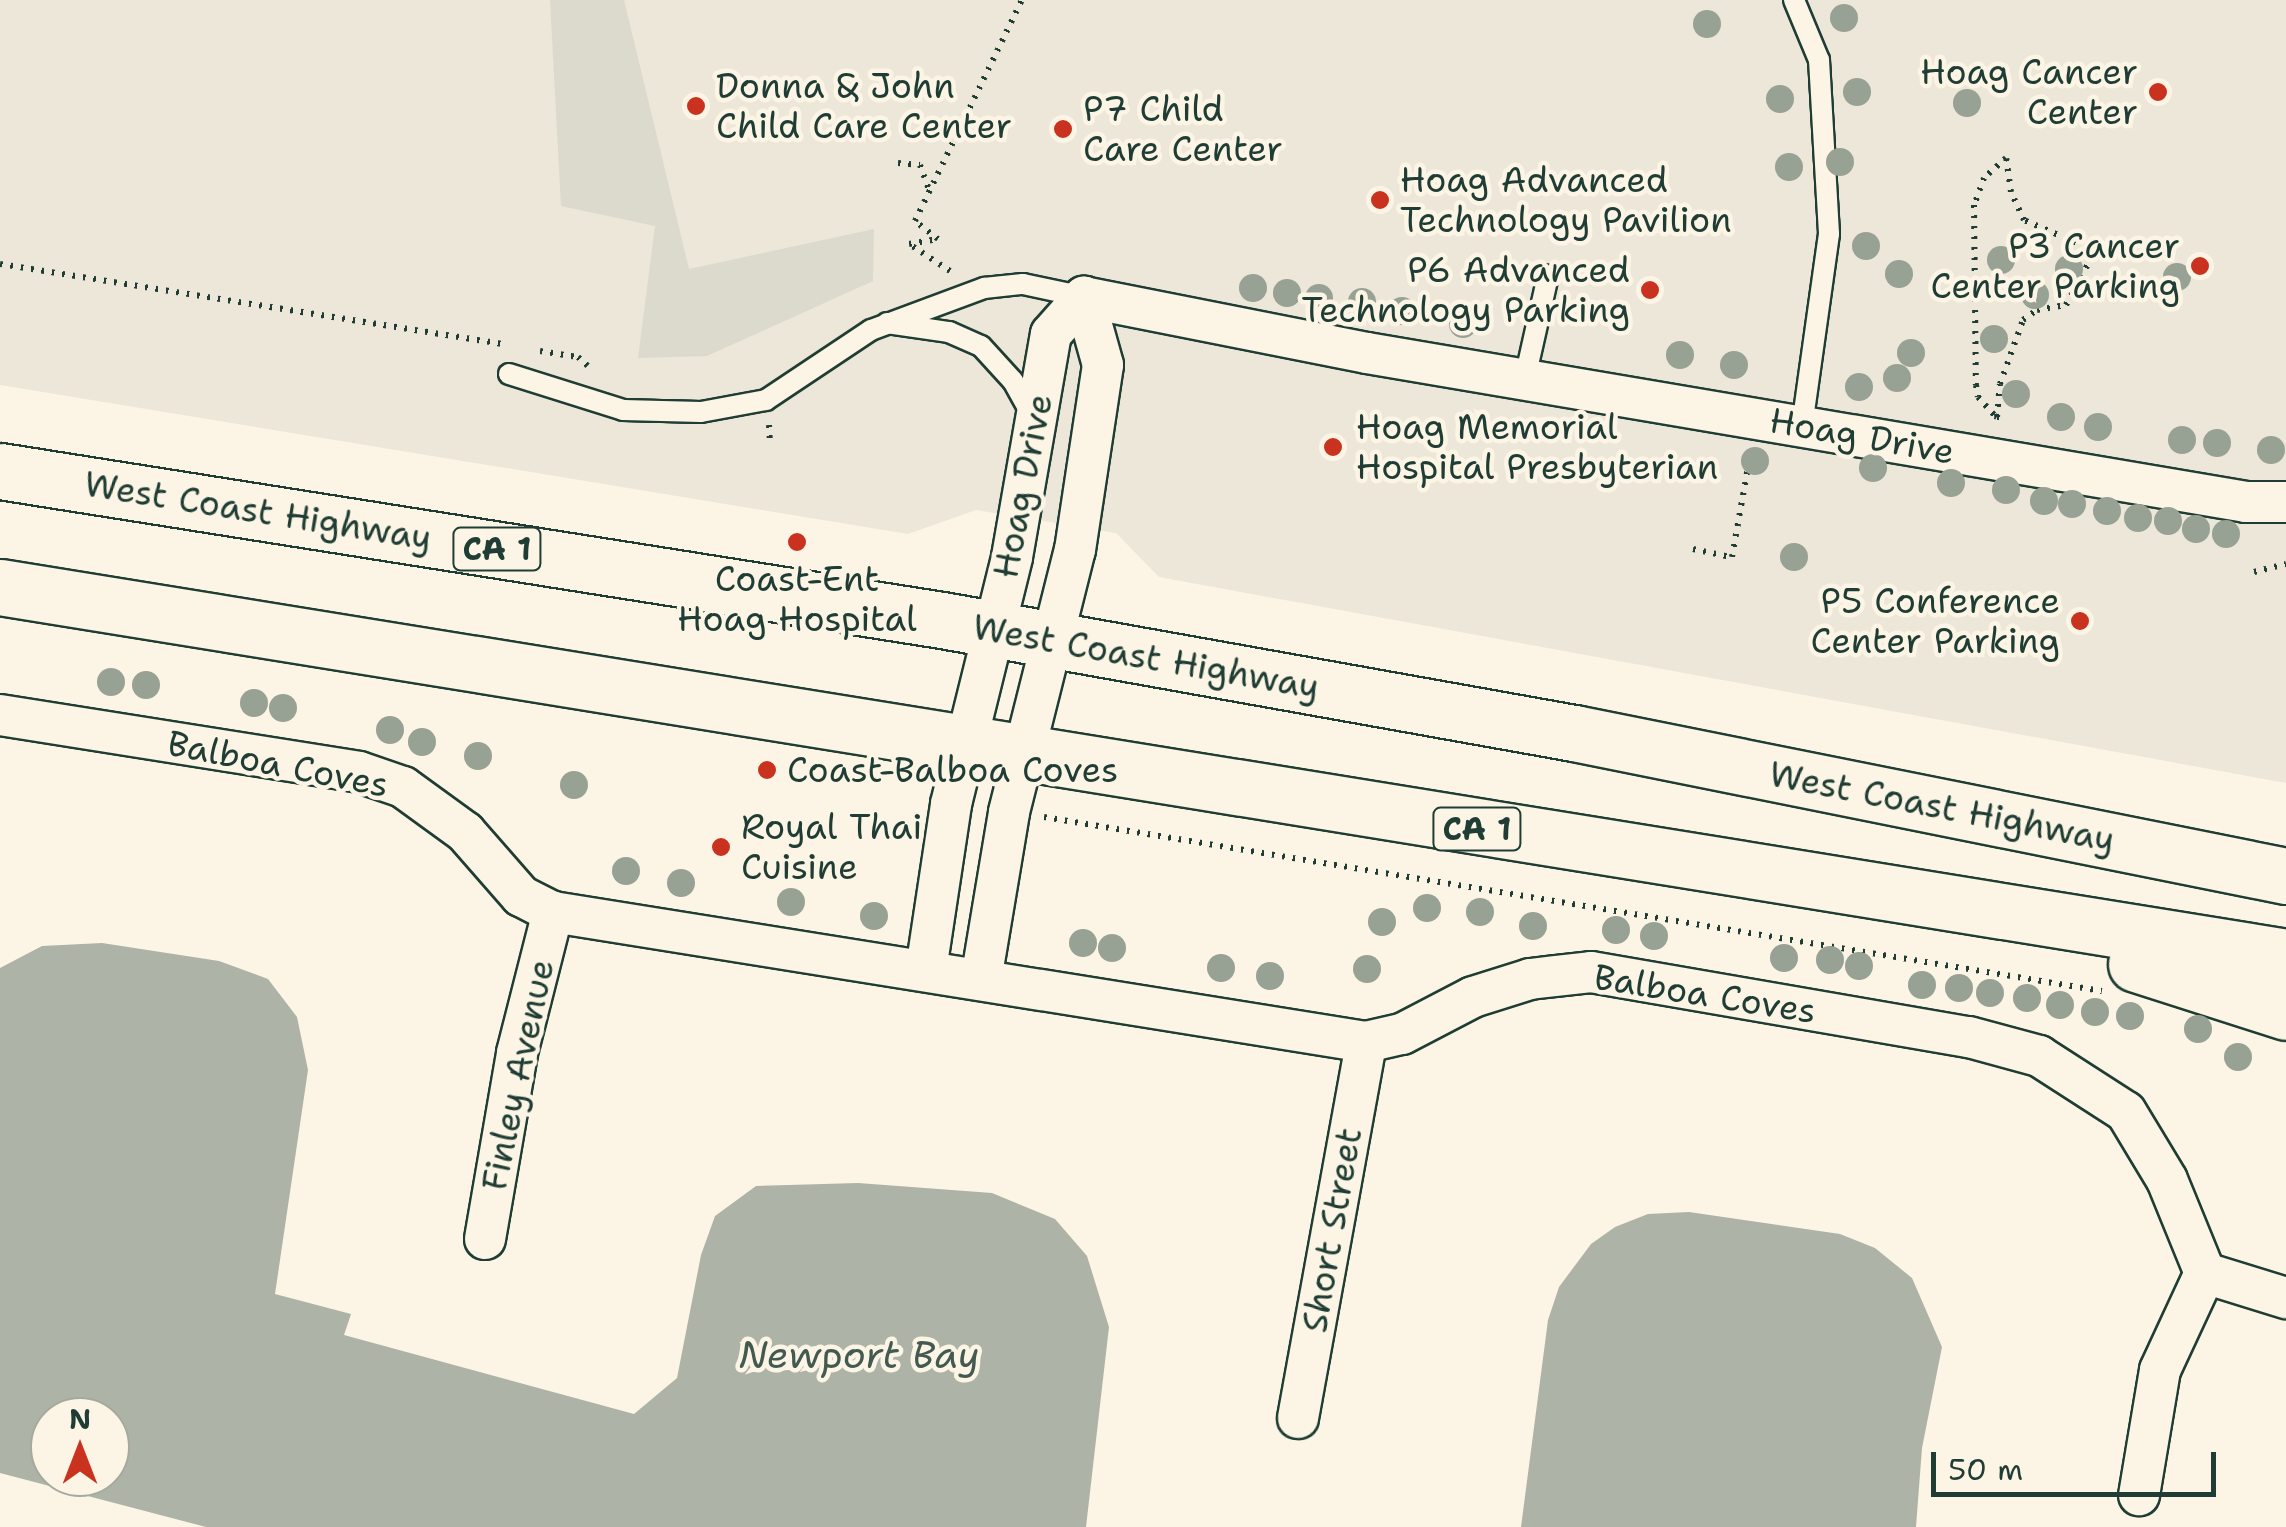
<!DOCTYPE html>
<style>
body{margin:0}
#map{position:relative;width:2286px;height:1527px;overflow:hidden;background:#fcf5e5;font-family:"Shantell Sans",sans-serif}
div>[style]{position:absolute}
.built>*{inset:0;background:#ece7d8}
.green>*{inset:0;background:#dcdacc}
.water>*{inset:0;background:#aeb3a7}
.path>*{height:6px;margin-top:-3px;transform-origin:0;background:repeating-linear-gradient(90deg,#1f3d34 0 2.5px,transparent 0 10.5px)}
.roads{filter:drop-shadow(2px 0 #1f3d34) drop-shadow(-2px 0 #1f3d34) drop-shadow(0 2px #1f3d34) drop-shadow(0 -2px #1f3d34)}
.service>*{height:20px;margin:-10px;padding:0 10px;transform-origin:10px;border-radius:10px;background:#fcf5e5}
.minor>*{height:40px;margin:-20px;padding:0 20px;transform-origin:20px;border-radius:20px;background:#fcf5e5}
.trunk>*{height:55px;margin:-27.5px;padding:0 27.5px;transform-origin:27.5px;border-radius:27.5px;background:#fcf5e5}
.trees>*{width:28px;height:28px;margin:-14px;border-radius:50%;background:#97a194}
.dots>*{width:28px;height:28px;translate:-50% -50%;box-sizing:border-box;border:5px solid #fcf5e5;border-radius:50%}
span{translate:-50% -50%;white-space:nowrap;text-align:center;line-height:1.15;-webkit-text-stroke:9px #fcf5e5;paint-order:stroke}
.shield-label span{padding:2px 8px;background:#fcf5e5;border:2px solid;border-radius:8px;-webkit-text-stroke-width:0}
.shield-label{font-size:32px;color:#1f3d34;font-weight:700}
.poi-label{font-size:35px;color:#1f3d34}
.right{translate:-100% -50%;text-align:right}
.left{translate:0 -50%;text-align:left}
.street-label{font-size:35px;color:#1f3d34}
.water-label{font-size:38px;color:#435a51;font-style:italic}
.north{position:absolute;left:30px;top:1397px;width:100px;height:100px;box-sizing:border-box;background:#fcf5e5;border:2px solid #a4ab9e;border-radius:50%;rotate:0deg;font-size:28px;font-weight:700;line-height:40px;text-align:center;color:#1f3d34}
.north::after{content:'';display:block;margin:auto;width:35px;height:45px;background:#c8321e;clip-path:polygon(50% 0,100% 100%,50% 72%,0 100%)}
.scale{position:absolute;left:1931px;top:1452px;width:285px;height:45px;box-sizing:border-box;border:5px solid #1f3d34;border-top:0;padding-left:12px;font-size:30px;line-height:35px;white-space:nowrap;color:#1f3d34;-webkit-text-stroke:8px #fcf5e5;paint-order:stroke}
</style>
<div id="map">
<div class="built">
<i style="clip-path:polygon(0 0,2286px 0,2286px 783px,1159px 577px,1116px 533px,976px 510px,908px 534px,0 385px)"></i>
</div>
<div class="green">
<i style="clip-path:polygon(550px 0,624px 0,689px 269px,874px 229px,873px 281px,707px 356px,638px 358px,655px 226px,561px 206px)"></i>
</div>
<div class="water">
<i style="clip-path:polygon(evenodd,102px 943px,219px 961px,268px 979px,297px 1017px,308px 1070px,275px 1294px,351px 1314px,344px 1335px,634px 1414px,677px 1378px,701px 1255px,715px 1216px,756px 1186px,858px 1183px,992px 1193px,1055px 1219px,1087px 1256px,1109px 1327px,1086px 1527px,206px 1527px,0 1473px,0 968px,42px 946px,102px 943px,110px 1417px,110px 1477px,50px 1477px,50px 1417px,110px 1417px)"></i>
<i style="clip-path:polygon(1689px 1212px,1840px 1234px,1875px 1248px,1912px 1278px,1942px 1347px,1922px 1448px,1916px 1527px,1521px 1527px,1548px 1320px,1559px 1287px,1591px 1244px,1615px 1227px,1648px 1214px)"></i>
</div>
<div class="path">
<i style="left:898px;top:163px;width:22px;rotate:5deg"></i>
<i style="left:920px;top:165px;width:27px;rotate:70deg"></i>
<i style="left:0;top:264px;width:509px;rotate:9.04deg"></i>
<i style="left:950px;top:271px;width:49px;rotate:-146.6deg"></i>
<i style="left:909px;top:244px;width:29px;rotate:-10deg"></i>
<i style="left:938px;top:239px;width:29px;rotate:-142deg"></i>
<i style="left:915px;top:221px;width:246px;rotate:-64.2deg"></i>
<i style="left:540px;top:351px;width:38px;rotate:9deg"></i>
<i style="left:578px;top:357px;width:13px;rotate:42deg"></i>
<i style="left:1997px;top:417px;width:33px;rotate:-85deg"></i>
<i style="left:2000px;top:384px;width:68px;rotate:-70.2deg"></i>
<i style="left:2023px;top:320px;width:17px;rotate:-36deg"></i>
<i style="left:2037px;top:310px;width:29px;rotate:-10deg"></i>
<i style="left:2066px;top:305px;width:61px;rotate:-61.8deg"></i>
<i style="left:2095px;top:251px;width:77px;rotate:-156.4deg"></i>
<i style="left:2024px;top:220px;width:31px;rotate:-115deg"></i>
<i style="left:2011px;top:192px;width:34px;rotate:-98deg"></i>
<i style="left:2006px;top:158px;width:30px;rotate:138deg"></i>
<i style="left:1984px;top:178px;width:29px;rotate:110deg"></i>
<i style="left:1974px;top:205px;width:180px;rotate:89.4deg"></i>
<i style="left:1976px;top:385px;width:12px;rotate:81deg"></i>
<i style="left:1978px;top:397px;width:25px;rotate:48deg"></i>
<i style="left:1995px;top:416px;width:2px;rotate:27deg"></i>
<i style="left:1997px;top:417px;width:2px"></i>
<i style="left:769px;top:425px;width:18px;rotate:87deg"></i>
<i style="left:1693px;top:549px;width:40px;rotate:12deg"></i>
<i style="left:1732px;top:557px;width:103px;rotate:-79.9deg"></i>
<i style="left:2254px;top:572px;width:33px;rotate:-14deg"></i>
<i style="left:1044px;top:817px;width:1072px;rotate:9.34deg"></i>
</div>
<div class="roads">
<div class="service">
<i style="left:1794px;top:0;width:65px;rotate:67.4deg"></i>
<i style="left:1819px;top:60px;width:174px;rotate:86.7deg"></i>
<i style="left:1829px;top:234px;width:194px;rotate:98deg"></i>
<i style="left:887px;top:323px;width:63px;rotate:8.3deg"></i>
<i style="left:949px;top:332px;width:35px;rotate:24deg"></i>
<i style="left:981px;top:346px;width:47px;rotate:47.6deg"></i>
<i style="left:1013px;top:381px;width:41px;rotate:60.9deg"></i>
<i style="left:509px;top:374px;width:120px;rotate:17.5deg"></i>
<i style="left:623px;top:410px;width:78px;rotate:1.5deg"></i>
<i style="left:701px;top:412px;width:66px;rotate:-10.5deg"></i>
<i style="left:766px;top:400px;width:126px;rotate:-33.7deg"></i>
<i style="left:871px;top:330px;width:121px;rotate:-20.4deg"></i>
<i style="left:984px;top:288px;width:39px;rotate:-6deg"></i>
<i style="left:1023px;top:284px;width:62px;rotate:12deg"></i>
<i style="left:1525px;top:378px;width:105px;rotate:-77.3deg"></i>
</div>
<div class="minor">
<i style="left:1084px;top:297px;width:288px;rotate:11.2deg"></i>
<i style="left:1367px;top:353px;width:892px;rotate:9.62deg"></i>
<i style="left:2246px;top:502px;width:40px"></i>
<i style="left:0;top:715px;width:363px;rotate:9deg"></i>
<i style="left:359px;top:772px;width:46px;rotate:18.8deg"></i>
<i style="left:403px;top:787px;width:77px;rotate:36deg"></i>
<i style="left:465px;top:832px;width:85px;rotate:48.8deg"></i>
<i style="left:521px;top:896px;width:36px;rotate:27deg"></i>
<i style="left:553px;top:912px;width:823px;rotate:9.08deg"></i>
<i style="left:1366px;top:1042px;width:37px;rotate:-13deg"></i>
<i style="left:1402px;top:1034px;width:80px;rotate:-27.5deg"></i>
<i style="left:1473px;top:997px;width:60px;rotate:-17.5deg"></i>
<i style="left:1530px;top:979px;width:61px;rotate:-6.5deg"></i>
<i style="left:1591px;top:972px;width:384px;rotate:9.8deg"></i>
<i style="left:1969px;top:1037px;width:73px;rotate:15.2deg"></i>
<i style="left:2039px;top:1056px;width:103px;rotate:32.8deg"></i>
<i style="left:2126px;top:1112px;width:79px;rotate:58.9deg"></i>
<i style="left:2167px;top:1180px;width:100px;rotate:67.8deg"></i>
<i style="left:2205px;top:1273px;width:107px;rotate:114.9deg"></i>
<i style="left:2160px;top:1370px;width:127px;rotate:99.5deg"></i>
<i style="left:926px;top:970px;width:168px;rotate:-81.4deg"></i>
<i style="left:951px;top:804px;width:254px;rotate:-76.1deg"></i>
<i style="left:1012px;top:557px;width:226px;rotate:-80.1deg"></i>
<i style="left:1051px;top:334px;width:50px;rotate:-48.3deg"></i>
<i style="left:981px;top:980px;width:170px;rotate:-80.5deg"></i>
<i style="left:1009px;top:812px;width:270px;rotate:-75.9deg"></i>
<i style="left:1075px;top:550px;width:187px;rotate:-81.4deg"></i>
<i style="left:1103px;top:365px;width:71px;rotate:-105.6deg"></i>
<i style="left:485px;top:1239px;width:189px;rotate:-80.2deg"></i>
<i style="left:517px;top:1053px;width:146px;rotate:-75.7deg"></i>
<i style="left:2205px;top:1273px;width:85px;rotate:17.2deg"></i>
<i style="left:1298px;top:1418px;width:382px;rotate:-79.7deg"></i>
</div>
<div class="trunk">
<i style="left:0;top:471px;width:954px;rotate:8.99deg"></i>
<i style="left:942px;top:620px;width:642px;rotate:10.14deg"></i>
<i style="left:1574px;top:733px;width:726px;rotate:11.36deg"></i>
<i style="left:0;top:587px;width:2316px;rotate:9.19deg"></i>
<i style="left:2136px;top:964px;width:157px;rotate:17.7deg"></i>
</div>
</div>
<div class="trees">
<i style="left:1844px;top:18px"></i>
<i style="left:1707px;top:24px"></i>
<i style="left:1857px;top:92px"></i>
<i style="left:1780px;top:99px"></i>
<i style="left:1967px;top:103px"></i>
<i style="left:1840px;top:162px"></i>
<i style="left:1789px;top:167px"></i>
<i style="left:1866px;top:246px"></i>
<i style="left:2001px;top:260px"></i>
<i style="left:2069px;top:269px"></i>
<i style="left:1899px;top:274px"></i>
<i style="left:2177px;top:277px"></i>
<i style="left:1253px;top:288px"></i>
<i style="left:1287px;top:293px"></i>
<i style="left:2035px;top:295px"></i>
<i style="left:1319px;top:298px"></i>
<i style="left:1362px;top:302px"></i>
<i style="left:1402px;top:311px"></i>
<i style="left:1463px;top:324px"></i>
<i style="left:1994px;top:339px"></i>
<i style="left:1911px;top:353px"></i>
<i style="left:1680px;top:355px"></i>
<i style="left:1734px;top:365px"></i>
<i style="left:1897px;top:378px"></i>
<i style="left:1859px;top:387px"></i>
<i style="left:2016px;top:394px"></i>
<i style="left:2061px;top:417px"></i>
<i style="left:2098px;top:427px"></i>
<i style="left:2182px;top:440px"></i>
<i style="left:2217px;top:443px"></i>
<i style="left:2271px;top:450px"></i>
<i style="left:1755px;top:461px"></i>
<i style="left:1873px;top:468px"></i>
<i style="left:1951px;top:483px"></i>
<i style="left:2006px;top:490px"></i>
<i style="left:2044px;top:501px"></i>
<i style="left:2072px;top:504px"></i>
<i style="left:2107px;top:511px"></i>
<i style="left:2138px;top:518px"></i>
<i style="left:2168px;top:521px"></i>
<i style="left:2196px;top:529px"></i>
<i style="left:2226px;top:534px"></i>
<i style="left:1794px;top:557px"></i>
<i style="left:111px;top:682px"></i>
<i style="left:146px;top:685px"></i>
<i style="left:254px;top:703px"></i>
<i style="left:283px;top:708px"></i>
<i style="left:390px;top:730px"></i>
<i style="left:422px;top:742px"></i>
<i style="left:478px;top:756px"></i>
<i style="left:574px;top:785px"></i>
<i style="left:626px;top:871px"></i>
<i style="left:681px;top:883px"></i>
<i style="left:791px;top:902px"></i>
<i style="left:1427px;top:908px"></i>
<i style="left:1480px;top:912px"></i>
<i style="left:874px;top:916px"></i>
<i style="left:1382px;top:922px"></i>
<i style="left:1533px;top:926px"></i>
<i style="left:1616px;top:930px"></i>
<i style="left:1654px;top:936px"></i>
<i style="left:1083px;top:943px"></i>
<i style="left:1112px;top:948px"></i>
<i style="left:1784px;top:958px"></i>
<i style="left:1830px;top:960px"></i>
<i style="left:1859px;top:966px"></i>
<i style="left:1221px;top:968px"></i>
<i style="left:1367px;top:969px"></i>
<i style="left:1270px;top:976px"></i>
<i style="left:1922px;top:985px"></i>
<i style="left:1959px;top:988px"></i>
<i style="left:1990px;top:993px"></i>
<i style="left:2027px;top:998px"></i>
<i style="left:2060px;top:1005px"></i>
<i style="left:2095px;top:1012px"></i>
<i style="left:2130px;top:1016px"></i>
<i style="left:2198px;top:1029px"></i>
<i style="left:2238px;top:1057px"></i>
</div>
<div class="dots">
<i style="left:2158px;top:92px;background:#c8321e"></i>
<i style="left:696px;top:106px;background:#c8321e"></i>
<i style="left:1063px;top:129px;background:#c8321e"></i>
<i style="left:1380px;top:200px;background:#c8321e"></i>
<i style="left:2200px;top:266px;background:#c8321e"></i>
<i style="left:1650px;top:290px;background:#c8321e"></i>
<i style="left:1333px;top:447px;background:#c8321e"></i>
<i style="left:797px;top:542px;background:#c8321e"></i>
<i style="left:2080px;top:621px;background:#c8321e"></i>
<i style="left:767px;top:770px;background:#c8321e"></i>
<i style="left:721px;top:847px;background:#c8321e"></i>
</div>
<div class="shield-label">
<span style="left:497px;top:549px">CA 1</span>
<span style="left:1477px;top:829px">CA 1</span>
</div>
<div class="poi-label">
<span class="right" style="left:2138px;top:92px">Hoag Cancer<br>Center</span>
<span class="left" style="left:716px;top:106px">Donna &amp; John<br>Child Care Center</span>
<span class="left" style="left:1083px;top:129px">P7 Child<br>Care Center</span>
<span class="left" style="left:1400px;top:200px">Hoag Advanced<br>Technology Pavilion</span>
<span class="right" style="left:2180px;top:266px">P3 Cancer<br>Center Parking</span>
<span class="right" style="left:1630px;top:290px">P6 Advanced<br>Technology Parking</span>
<span class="left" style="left:1356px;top:447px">Hoag Memorial<br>Hospital Presbyterian</span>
<span style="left:797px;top:599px">Coast-Ent<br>Hoag Hospital</span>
<span class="right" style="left:2060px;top:621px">P5 Conference<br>Center Parking</span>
<span class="left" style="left:787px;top:770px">Coast-Balboa Coves</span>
<span class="left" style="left:741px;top:847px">Royal Thai<br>Cuisine</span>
</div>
<div class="street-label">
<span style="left:1862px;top:436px;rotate:10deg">Hoag Drive</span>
<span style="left:1023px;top:486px;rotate:-79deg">Hoag Drive</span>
<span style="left:258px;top:511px;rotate:9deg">West Coast Highway</span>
<span style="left:1146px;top:657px;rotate:10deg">West Coast Highway</span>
<span style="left:278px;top:764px;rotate:11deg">Balboa Coves</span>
<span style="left:1942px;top:807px;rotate:11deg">West Coast Highway</span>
<span style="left:1705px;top:994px;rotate:9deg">Balboa Coves</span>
<span style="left:518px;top:1075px;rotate:-78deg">Finley Avenue</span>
<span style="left:1332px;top:1230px;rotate:-80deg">Short Street</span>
</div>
<div class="water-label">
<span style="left:859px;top:1355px">Newport Bay</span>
</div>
<div class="north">N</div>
<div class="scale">50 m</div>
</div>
